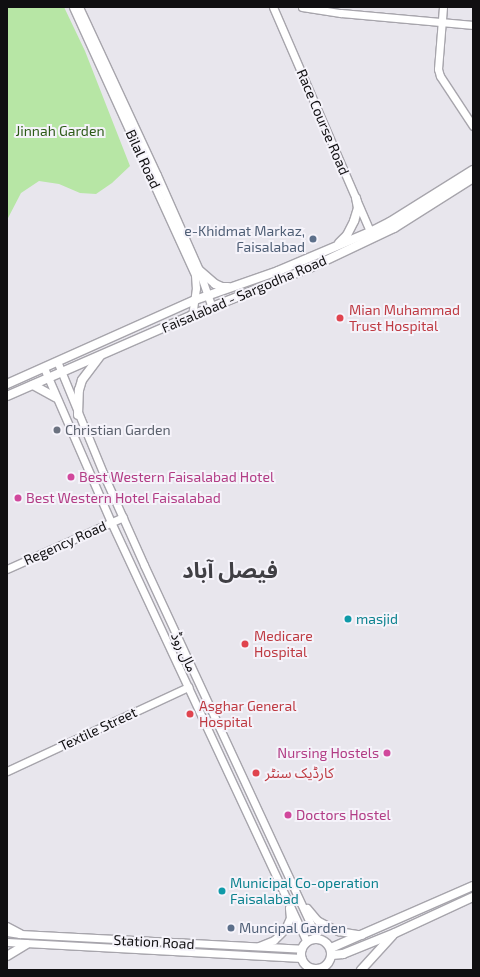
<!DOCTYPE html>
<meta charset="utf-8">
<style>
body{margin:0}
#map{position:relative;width:480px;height:977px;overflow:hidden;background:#e8e6ed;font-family:"Exo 2","Noto Sans Arabic",sans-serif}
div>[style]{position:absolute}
.green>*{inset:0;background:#b7e6a5}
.roads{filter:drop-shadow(1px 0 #a7a5ac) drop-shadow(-1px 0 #a7a5ac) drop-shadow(0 1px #a7a5ac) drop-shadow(0 -1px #a7a5ac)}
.secondary>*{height:7px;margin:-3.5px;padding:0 3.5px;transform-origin:3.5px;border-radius:3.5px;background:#fff}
.primary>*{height:8px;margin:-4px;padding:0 4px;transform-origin:4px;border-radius:4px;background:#fff}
.primary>.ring{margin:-4px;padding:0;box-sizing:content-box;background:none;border:8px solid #fff;border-radius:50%}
.dots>*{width:11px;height:11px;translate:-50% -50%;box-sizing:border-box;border:2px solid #f5f3fa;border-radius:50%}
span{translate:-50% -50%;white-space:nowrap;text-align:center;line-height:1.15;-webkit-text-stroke:4px #f5f3fa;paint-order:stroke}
.street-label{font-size:14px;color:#100f11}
.park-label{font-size:14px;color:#2d5b17}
.service-label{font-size:14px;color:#4e5e75}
.right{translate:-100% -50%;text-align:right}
.left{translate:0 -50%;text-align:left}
.health-label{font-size:14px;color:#be3a42}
.worship-label{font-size:14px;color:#5b616d}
.hotel-label{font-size:14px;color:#b23c85}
.culture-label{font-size:14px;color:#0d838f}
.town-label{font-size:22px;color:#403f44;font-weight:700}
.frame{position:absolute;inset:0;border:8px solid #100f11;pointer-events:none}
</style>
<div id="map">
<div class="green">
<i style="clip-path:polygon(7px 7px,64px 7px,85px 51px,130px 166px,112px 183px,96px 194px,80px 193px,59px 184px,39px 181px,21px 193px,7px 220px)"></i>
</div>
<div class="roads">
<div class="secondary">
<i style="left:73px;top:7px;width:294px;rotate:65.5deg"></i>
<i style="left:195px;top:275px;width:13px;rotate:86deg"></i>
<i style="left:196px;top:288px;width:27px;rotate:98deg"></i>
<i style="left:79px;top:7px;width:185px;rotate:65.1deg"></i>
<i style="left:157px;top:175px;width:104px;rotate:66.1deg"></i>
<i style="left:199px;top:270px;width:39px;rotate:71deg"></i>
<i style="left:273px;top:7px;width:249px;rotate:66.6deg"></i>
<i style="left:302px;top:7px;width:39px;rotate:9deg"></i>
<i style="left:341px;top:13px;width:133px;rotate:5.2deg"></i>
<i style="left:443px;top:7px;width:62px;rotate:94.6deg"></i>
<i style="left:438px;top:69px;width:7px;rotate:74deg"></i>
<i style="left:440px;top:76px;width:60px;rotate:56.6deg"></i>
<i style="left:57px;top:361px;width:129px;rotate:67.6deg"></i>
<i style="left:106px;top:480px;width:93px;rotate:65.9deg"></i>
<i style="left:144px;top:565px;width:412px;rotate:65.1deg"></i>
<i style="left:44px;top:368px;width:168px;rotate:66.5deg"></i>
<i style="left:111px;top:522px;width:463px;rotate:65deg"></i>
<i style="left:7px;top:569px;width:127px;rotate:-24.1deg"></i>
<i style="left:7px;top:771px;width:200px;rotate:-24.9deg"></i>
<i style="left:307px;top:908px;width:16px;rotate:50deg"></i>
<i style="left:317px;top:920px;width:24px;rotate:28deg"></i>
<i style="left:338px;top:931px;width:24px;rotate:9deg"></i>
<i style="left:7px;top:932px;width:13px;rotate:9deg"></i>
<i style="left:20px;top:934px;width:282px;rotate:3deg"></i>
<i style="left:7px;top:942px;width:295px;rotate:3.1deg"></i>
<i style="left:259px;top:946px;width:16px;rotate:-22deg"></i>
<i style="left:274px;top:940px;width:16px;rotate:-45deg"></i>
<i style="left:285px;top:929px;width:12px;rotate:-66deg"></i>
<i style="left:290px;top:918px;width:10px;rotate:-96deg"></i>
</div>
<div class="primary">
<i style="left:339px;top:243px;width:11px;rotate:-45deg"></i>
<i style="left:347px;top:235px;width:16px;rotate:-63deg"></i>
<i style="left:354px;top:221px;width:14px;rotate:-73deg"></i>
<i style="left:358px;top:208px;width:10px;rotate:-101deg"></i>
<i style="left:199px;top:270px;width:21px;rotate:41deg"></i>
<i style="left:215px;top:284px;width:8px;rotate:23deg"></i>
<i style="left:222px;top:287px;width:6px"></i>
<i style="left:7px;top:384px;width:206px;rotate:-24.1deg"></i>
<i style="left:195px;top:300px;width:88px;rotate:-19.3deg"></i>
<i style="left:278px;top:271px;width:100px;rotate:-23deg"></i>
<i style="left:370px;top:232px;width:22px;rotate:-27deg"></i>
<i style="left:390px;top:222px;width:98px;rotate:-32.1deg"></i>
<i style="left:33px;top:385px;width:26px;rotate:29deg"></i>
<i style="left:7px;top:396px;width:202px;rotate:-23.6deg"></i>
<i style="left:192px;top:315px;width:129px;rotate:-21.8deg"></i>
<i style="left:312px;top:267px;width:91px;rotate:-25.4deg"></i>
<i style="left:394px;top:228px;width:93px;rotate:-32.3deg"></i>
<i style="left:78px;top:415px;width:25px;rotate:-88deg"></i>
<i style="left:79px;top:390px;width:10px;rotate:-73deg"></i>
<i style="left:82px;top:380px;width:30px;rotate:-53deg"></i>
<i style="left:7px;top:927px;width:15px;rotate:28deg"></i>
<i class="ring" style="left:301px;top:939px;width:22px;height:22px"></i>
<i style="left:331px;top:948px;width:155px;rotate:-23.6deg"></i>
<i style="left:332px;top:955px;width:11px;rotate:-5deg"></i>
<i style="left:343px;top:954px;width:56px;rotate:-22deg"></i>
<i style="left:395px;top:933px;width:86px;rotate:-24.8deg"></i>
<i style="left:7px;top:956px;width:23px;rotate:-31deg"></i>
<i style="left:361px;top:970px;width:47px;rotate:-47.6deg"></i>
</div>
</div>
<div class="dots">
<i style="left:313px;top:239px;background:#5c6f8a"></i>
<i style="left:340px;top:318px;background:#e0444e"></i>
<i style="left:57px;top:430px;background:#6b7280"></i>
<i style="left:71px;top:477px;background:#d1479c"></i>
<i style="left:18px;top:498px;background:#d1479c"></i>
<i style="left:348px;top:619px;background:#0f9aa8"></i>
<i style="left:245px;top:644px;background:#e0444e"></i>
<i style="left:190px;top:714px;background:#e0444e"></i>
<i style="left:387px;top:753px;background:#d1479c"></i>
<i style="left:256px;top:773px;background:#e0444e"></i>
<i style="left:288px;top:815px;background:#d1479c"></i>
<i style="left:222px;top:891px;background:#0f9aa8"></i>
<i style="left:231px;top:928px;background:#5c6f8a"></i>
</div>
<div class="street-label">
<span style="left:323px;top:122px;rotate:67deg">Race Course Road</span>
<span style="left:143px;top:159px;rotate:65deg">Bilal Road</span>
<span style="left:244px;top:294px;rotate:-23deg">Faisalabad - Sargodha Road</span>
<span style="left:65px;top:543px;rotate:-24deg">Regency Road</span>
<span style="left:184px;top:652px;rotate:65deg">مال روڈ</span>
<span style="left:98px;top:729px;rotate:-25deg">Textile Street</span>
<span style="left:154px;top:942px;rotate:3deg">Station Road</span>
</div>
<div class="park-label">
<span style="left:60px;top:131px">Jinnah Garden</span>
</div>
<div class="service-label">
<span class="right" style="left:305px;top:239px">e-Khidmat Markaz,<br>Faisalabad</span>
<span class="left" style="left:239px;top:928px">Muncipal Garden</span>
</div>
<div class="health-label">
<span class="left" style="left:349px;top:318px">Mian Muhammad<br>Trust Hospital</span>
<span class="left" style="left:254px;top:644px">Medicare<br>Hospital</span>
<span class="left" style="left:199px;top:714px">Asghar General<br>Hospital</span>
<span class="left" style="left:265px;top:773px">کارڈیک سنٹر</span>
</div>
<div class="worship-label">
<span class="left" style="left:65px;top:430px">Christian Garden</span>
</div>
<div class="hotel-label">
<span class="left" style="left:79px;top:477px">Best Western Faisalabad Hotel</span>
<span class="left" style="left:26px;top:498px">Best Western Hotel Faisalabad</span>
<span class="right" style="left:379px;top:753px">Nursing Hostels</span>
<span class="left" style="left:296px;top:815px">Doctors Hostel</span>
</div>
<div class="culture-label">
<span class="left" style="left:356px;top:619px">masjid</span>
<span class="left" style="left:230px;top:891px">Municipal Co-operation<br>Faisalabad</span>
</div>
<div class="town-label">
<span style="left:230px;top:570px">فیصل آباد</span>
</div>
<div class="frame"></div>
</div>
